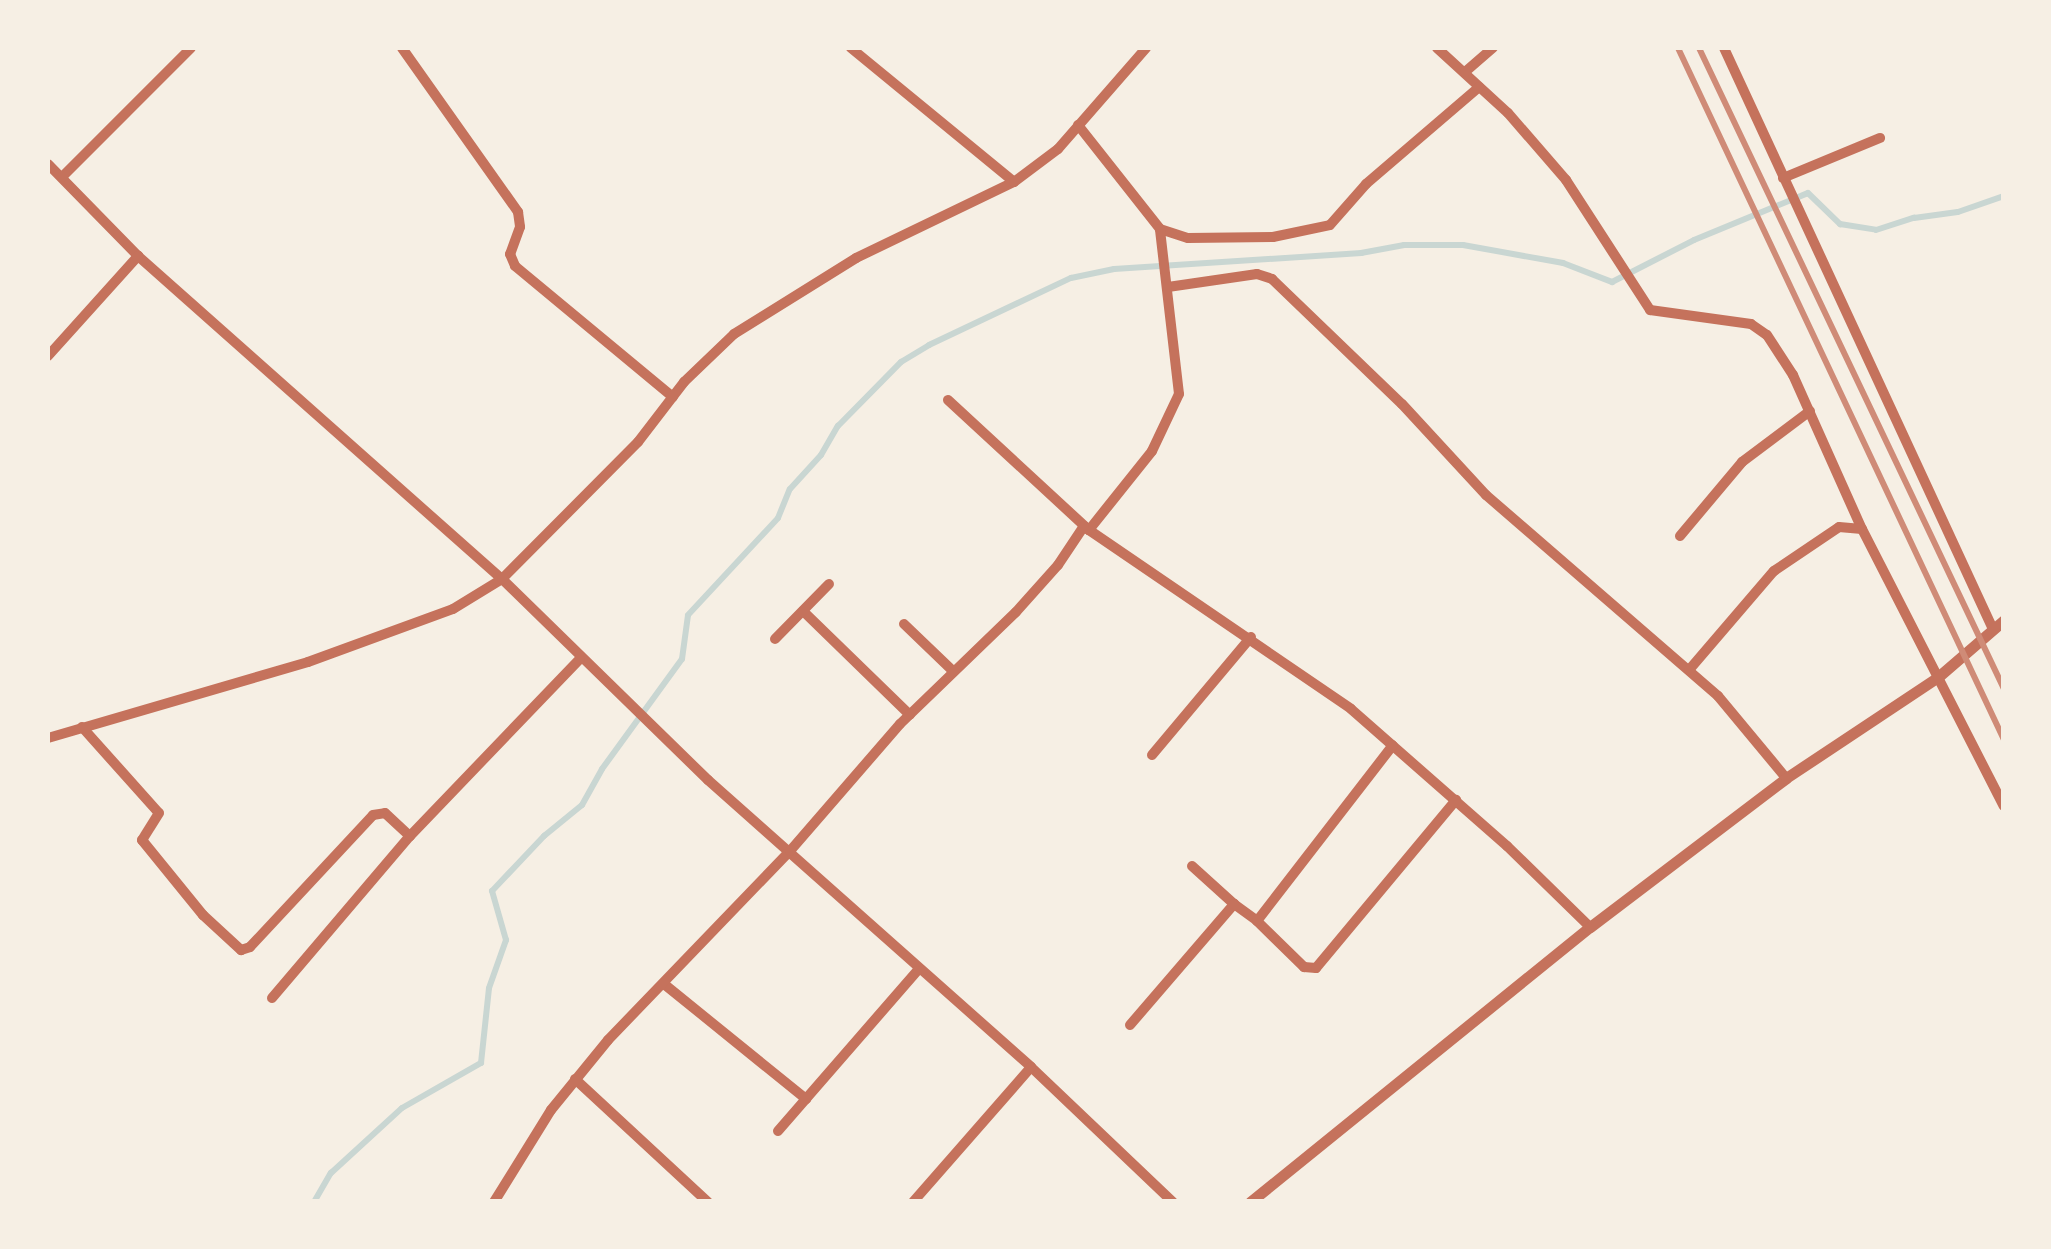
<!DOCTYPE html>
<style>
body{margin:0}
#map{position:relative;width:2051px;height:1249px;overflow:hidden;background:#f6efe4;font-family:"PT Sans Narrow",sans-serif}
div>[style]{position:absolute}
.stream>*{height:6px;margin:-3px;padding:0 3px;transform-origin:3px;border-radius:3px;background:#c9d6d2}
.minor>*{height:10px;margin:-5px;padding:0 5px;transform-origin:5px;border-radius:5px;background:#c5725c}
.tertiary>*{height:11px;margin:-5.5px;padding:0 5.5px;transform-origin:5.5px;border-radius:5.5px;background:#c5725c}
.rail>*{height:6px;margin:-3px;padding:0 3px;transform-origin:3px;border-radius:3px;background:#cf8b77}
span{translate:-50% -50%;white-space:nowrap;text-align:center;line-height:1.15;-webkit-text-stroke:8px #f6efe4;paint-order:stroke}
.frame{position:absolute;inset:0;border:50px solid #f6efe4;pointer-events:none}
</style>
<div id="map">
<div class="stream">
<i style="left:314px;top:1202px;width:34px;rotate:-60deg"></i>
<i style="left:331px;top:1173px;width:96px;rotate:-42.5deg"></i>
<i style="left:402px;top:1108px;width:91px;rotate:-29.7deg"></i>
<i style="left:481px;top:1063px;width:75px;rotate:-83.9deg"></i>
<i style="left:489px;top:988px;width:51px;rotate:-70.5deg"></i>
<i style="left:506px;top:940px;width:51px;rotate:-105.9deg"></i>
<i style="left:492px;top:891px;width:76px;rotate:-46.6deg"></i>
<i style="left:544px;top:836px;width:49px;rotate:-39.2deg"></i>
<i style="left:582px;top:805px;width:41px;rotate:-60.9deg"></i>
<i style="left:602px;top:769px;width:136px;rotate:-54deg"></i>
<i style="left:682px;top:659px;width:44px;rotate:-82.2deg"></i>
<i style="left:688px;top:615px;width:132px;rotate:-47.1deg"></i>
<i style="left:778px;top:518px;width:31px;rotate:-68deg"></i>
<i style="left:790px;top:489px;width:46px;rotate:-47.6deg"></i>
<i style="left:821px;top:455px;width:34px;rotate:-60deg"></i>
<i style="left:838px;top:426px;width:90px;rotate:-45.5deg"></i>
<i style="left:901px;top:362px;width:33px;rotate:-31deg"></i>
<i style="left:929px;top:345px;width:157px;rotate:-25.3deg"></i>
<i style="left:1071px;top:278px;width:44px;rotate:-11.8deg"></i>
<i style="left:1114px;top:269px;width:248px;rotate:-3.7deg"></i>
<i style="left:1361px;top:253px;width:44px;rotate:-10.5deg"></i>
<i style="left:1404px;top:245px;width:59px"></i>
<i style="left:1463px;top:245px;width:102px;rotate:10.2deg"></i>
<i style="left:1563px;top:263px;width:53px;rotate:21.2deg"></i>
<i style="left:1612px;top:282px;width:92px;rotate:-27.1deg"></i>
<i style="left:1694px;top:240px;width:123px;rotate:-22.4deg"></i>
<i style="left:1808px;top:193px;width:45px;rotate:44.1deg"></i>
<i style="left:1840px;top:224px;width:36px;rotate:9deg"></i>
<i style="left:1876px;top:230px;width:40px;rotate:-18deg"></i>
<i style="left:1914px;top:218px;width:44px;rotate:-7.8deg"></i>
<i style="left:1958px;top:212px;width:49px;rotate:-19.2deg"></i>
</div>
<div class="minor">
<i style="left:402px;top:48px;width:201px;rotate:54.7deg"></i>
<i style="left:518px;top:212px;width:15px;rotate:82deg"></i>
<i style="left:520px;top:227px;width:29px;rotate:110deg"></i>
<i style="left:510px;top:254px;width:13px;rotate:67deg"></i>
<i style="left:515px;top:266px;width:205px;rotate:39.7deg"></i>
<i style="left:851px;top:48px;width:211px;rotate:39.4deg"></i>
<i style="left:1437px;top:48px;width:96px;rotate:42.5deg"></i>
<i style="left:1508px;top:113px;width:89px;rotate:49.1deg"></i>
<i style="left:1566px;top:180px;width:155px;rotate:57.1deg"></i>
<i style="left:1650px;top:310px;width:102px;rotate:7.9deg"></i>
<i style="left:1751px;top:324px;width:19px;rotate:35deg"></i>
<i style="left:1767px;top:335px;width:48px;rotate:57deg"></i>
<i style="left:1793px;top:375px;width:169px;rotate:65.9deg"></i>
<i style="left:1862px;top:529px;width:311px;rotate:62.9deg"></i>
<i style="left:1724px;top:48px;width:640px;rotate:65.16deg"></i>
<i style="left:1465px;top:72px;width:37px;rotate:-41deg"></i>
<i style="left:1078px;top:125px;width:132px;rotate:51.7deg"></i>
<i style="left:1160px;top:229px;width:29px;rotate:18deg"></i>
<i style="left:1188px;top:238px;width:85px;rotate:-0.7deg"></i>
<i style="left:1273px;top:237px;width:58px;rotate:-11.9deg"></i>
<i style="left:1330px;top:225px;width:55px;rotate:-48.7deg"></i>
<i style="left:1366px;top:184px;width:149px;rotate:-40.6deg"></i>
<i style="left:48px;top:164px;width:129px;rotate:45.6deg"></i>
<i style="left:138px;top:256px;width:487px;rotate:41.6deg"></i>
<i style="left:502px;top:579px;width:288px;rotate:44.3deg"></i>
<i style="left:708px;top:780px;width:432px;rotate:41.6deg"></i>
<i style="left:1031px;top:1067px;width:196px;rotate:43.6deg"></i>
<i style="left:62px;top:177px;width:182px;rotate:-45deg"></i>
<i style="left:1783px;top:178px;width:105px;rotate:-22.4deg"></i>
<i style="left:1168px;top:287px;width:90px;rotate:-8.3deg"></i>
<i style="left:1257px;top:274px;width:16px;rotate:18deg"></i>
<i style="left:1272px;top:279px;width:180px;rotate:43.9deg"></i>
<i style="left:1402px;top:404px;width:124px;rotate:47.3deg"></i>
<i style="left:1486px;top:495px;width:307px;rotate:40.9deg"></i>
<i style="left:1718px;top:696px;width:107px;rotate:50.3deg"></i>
<i style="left:48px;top:356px;width:135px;rotate:-48deg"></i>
<i style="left:948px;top:400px;width:192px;rotate:42.7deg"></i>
<i style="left:1089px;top:530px;width:317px;rotate:34.3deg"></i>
<i style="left:1351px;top:709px;width:208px;rotate:41.3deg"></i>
<i style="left:1507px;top:846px;width:116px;rotate:44.3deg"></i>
<i style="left:1089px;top:530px;width:101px;rotate:-51.4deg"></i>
<i style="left:1152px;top:451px;width:63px;rotate:-64.7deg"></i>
<i style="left:1179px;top:394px;width:166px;rotate:-96.6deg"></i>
<i style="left:1680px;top:536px;width:97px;rotate:-50deg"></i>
<i style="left:1742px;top:462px;width:85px;rotate:-36.9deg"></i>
<i style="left:803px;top:611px;width:149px;rotate:44.2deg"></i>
<i style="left:904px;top:624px;width:68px;rotate:43.8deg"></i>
<i style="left:775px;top:639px;width:77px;rotate:-45.5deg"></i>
<i style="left:1689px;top:670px;width:130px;rotate:-49.4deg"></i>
<i style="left:1774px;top:571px;width:78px;rotate:-34.1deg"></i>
<i style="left:1839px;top:527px;width:23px;rotate:5deg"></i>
<i style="left:82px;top:727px;width:115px;rotate:48.2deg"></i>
<i style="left:159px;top:813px;width:32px;rotate:122deg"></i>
<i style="left:142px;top:840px;width:97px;rotate:50.9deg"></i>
<i style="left:203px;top:915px;width:52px;rotate:42.6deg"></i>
<i style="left:241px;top:950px;width:9px;rotate:-18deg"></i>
<i style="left:250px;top:947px;width:180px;rotate:-47deg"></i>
<i style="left:373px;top:815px;width:12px;rotate:-9deg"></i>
<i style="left:385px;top:813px;width:34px;rotate:43deg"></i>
<i style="left:48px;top:738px;width:271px;rotate:-16.3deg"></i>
<i style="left:308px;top:662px;width:154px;rotate:-20.1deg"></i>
<i style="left:453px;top:609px;width:57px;rotate:-31.5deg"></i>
<i style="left:502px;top:579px;width:193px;rotate:-45.2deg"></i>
<i style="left:638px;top:442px;width:76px;rotate:-52.5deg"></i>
<i style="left:684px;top:382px;width:69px;rotate:-43.8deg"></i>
<i style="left:734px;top:334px;width:144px;rotate:-31.9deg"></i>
<i style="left:856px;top:258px;width:175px;rotate:-25.7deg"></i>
<i style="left:1014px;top:182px;width:55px;rotate:-36.9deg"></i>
<i style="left:1058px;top:149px;width:134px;rotate:-48.9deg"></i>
<i style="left:1152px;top:755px;width:154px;rotate:-50deg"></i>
<i style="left:1192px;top:866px;width:57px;rotate:42.1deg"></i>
<i style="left:1257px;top:921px;width:66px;rotate:44.4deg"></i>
<i style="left:1304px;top:967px;width:12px;rotate:5deg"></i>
<i style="left:1316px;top:968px;width:219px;rotate:-50.2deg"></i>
<i style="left:664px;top:984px;width:183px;rotate:39deg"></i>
<i style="left:272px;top:998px;width:213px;rotate:-49.6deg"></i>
<i style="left:410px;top:836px;width:245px;rotate:-46.2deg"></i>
<i style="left:1130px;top:1025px;width:160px;rotate:-49.3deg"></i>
<i style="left:1234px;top:904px;width:29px;rotate:36deg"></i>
<i style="left:1257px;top:921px;width:222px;rotate:-52.3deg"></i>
<i style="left:575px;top:1079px;width:181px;rotate:42.8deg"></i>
<i style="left:778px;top:1131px;width:212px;rotate:-49deg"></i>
<i style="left:494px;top:1202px;width:108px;rotate:-58.2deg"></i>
<i style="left:551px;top:1110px;width:90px;rotate:-50.8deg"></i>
<i style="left:608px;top:1040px;width:262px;rotate:-46.1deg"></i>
<i style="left:790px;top:851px;width:168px;rotate:-49.1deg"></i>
<i style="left:900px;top:724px;width:161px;rotate:-44deg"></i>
<i style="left:1016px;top:612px;width:63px;rotate:-48.2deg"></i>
<i style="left:1058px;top:565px;width:47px;rotate:-56.3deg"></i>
<i style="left:913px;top:1202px;width:179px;rotate:-48.8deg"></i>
</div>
<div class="tertiary">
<i style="left:1250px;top:1202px;width:437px;rotate:-39deg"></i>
<i style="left:1590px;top:927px;width:246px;rotate:-37.2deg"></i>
<i style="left:1786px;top:778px;width:182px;rotate:-33.6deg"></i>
<i style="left:1938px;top:677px;width:87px;rotate:-40.8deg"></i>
</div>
<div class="rail">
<i style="left:1678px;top:48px;width:765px;rotate:64.77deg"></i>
<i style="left:1699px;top:48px;width:710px;rotate:64.55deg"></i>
</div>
<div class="frame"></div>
</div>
